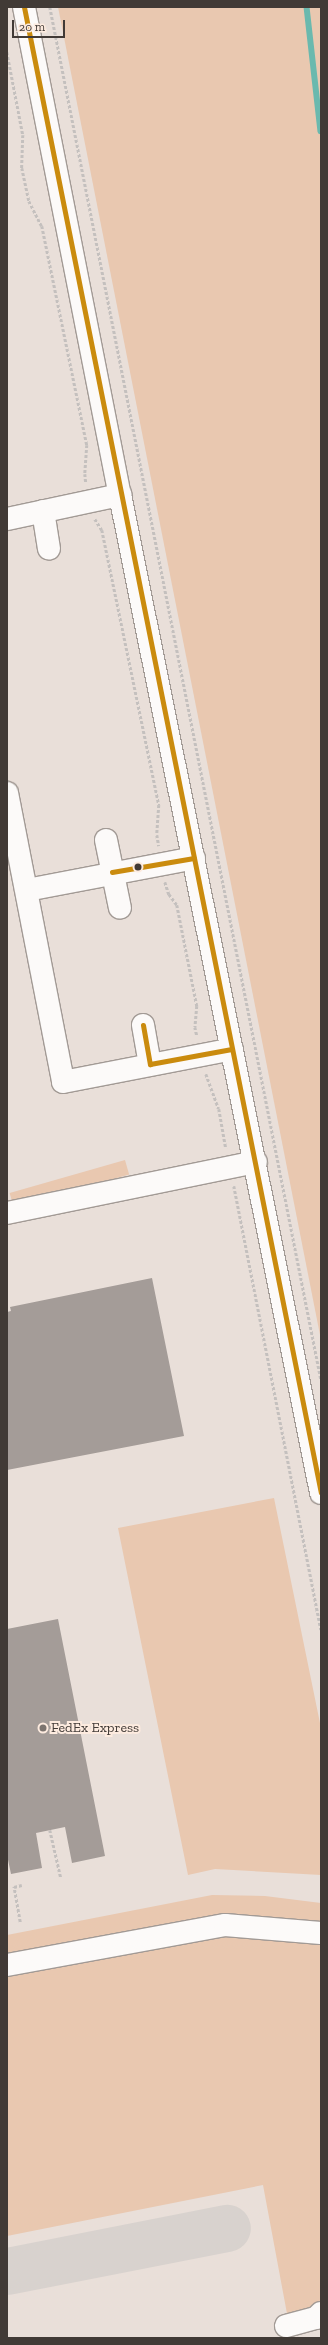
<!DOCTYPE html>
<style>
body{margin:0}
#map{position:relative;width:328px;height:2345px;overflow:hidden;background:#e9dfd9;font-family:"Zilla Slab",serif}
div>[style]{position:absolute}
.green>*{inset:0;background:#e9c8b0;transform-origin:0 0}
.stream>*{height:5.5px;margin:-2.75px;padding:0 2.75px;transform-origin:2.75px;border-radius:2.75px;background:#6ab9ae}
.taxiway>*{height:47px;margin:-23.5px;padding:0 23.5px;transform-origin:23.5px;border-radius:23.5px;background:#d8d2ce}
.building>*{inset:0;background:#a49c98}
.path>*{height:2.5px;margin-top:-1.25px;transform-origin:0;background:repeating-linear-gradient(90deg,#c4c0be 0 3px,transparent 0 5px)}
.roads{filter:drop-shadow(1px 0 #a29a95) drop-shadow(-1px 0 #a29a95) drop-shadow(0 1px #a29a95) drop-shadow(0 -1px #a29a95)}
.minor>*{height:22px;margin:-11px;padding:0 11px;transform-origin:11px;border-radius:11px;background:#fcfaf9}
.bus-1>*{height:5px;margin:-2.5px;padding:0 2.5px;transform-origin:2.5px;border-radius:2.5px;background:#ca8b0e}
.dots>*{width:11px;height:11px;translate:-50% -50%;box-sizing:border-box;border:2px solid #fdebdf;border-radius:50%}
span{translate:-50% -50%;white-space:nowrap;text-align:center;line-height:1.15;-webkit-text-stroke:4px #fdebdf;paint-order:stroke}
.poi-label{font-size:14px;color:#413a36}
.left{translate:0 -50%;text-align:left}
.frame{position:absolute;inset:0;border:8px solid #413a36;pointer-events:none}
.scale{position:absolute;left:12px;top:20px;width:53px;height:18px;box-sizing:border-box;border:2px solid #413a36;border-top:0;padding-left:5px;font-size:12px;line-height:14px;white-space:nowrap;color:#413a36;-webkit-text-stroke:3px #fdebdf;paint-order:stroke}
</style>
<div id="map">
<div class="green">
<i style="clip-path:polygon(58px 7px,321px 7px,321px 1340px)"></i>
<i style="left:125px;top:1160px;width:15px;height:120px;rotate:74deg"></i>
<i style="clip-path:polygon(274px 1498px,321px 1728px,321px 1875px,215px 1869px,188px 1875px,118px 1528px)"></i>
<i style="clip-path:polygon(212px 1895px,265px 1896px,321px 1903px,321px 1928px,221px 1918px,7px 1960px,7px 1935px)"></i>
<i style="clip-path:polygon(204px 1935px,321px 1941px,321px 2299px,314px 2309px,288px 2319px,263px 2185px,7px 2236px,7px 1972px)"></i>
</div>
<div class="stream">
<i style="left:307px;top:7px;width:125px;rotate:83.6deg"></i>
</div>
<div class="taxiway">
<i style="left:7px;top:2271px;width:224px;rotate:-11.1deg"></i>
</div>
<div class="building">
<i style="clip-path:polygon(152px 1278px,184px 1436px,7px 1470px,7px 1312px,11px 1311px,10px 1307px)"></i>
<i style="clip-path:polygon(58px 1619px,105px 1856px,72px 1863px,65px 1827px,36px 1833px,42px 1868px,11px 1874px,7px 1855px,7px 1629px)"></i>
</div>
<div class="path">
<i style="left:50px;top:7px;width:1399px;rotate:78.83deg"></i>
<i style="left:7px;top:52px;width:85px;rotate:79.1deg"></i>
<i style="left:23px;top:135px;width:33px;rotate:92deg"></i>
<i style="left:22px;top:168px;width:34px;rotate:78deg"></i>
<i style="left:29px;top:201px;width:28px;rotate:63deg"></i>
<i style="left:42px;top:226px;width:224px;rotate:78.4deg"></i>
<i style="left:87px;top:445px;width:29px;rotate:94deg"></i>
<i style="left:85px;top:474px;width:9px;rotate:84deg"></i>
<i style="left:95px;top:519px;width:13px;rotate:58deg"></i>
<i style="left:102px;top:530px;width:281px;rotate:78.3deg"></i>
<i style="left:159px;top:805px;width:30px;rotate:94deg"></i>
<i style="left:157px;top:835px;width:11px;rotate:80deg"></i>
<i style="left:165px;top:882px;width:13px;rotate:72deg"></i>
<i style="left:169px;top:894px;width:14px;rotate:54deg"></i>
<i style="left:177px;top:905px;width:103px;rotate:78.8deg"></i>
<i style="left:197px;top:1006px;width:21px;rotate:95deg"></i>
<i style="left:195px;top:1027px;width:9px;rotate:77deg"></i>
<i style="left:206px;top:1074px;width:37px;rotate:70deg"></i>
<i style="left:219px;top:1109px;width:40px;rotate:80deg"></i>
<i style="left:234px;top:1186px;width:452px;rotate:78.9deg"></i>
<i style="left:50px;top:1830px;width:49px;rotate:77.1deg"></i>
<i style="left:20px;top:1922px;width:36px;rotate:-100deg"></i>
<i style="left:14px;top:1887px;width:8px;rotate:-14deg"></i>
</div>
<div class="roads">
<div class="minor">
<i style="left:24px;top:7px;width:497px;rotate:78.9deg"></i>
<i style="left:120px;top:495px;width:1018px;rotate:78.61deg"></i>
<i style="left:43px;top:511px;width:38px;rotate:81deg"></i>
<i style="left:7px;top:519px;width:116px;rotate:-12deg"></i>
<i style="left:7px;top:793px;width:294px;rotate:79deg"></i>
<i style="left:63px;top:1082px;width:172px;rotate:-11deg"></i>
<i style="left:106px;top:840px;width:69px;rotate:78.4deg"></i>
<i style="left:27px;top:890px;width:170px;rotate:-10.8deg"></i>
<i style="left:143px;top:1025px;width:40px;rotate:80deg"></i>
<i style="left:7px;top:1213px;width:254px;rotate:-11.6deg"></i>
<i style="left:7px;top:1965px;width:222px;rotate:-10.4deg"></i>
<i style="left:225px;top:1925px;width:96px;rotate:4.8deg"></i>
<i style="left:286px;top:2326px;width:31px;rotate:-15deg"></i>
<i style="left:316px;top:2318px;width:7px;rotate:-45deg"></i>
</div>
</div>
<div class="bus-1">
<i style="left:24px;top:7px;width:1515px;rotate:78.7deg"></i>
<i style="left:112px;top:872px;width:83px;rotate:-9.7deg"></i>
<i style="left:143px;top:1025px;width:40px;rotate:80deg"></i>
<i style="left:150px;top:1064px;width:83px;rotate:-10.4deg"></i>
</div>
<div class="dots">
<i style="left:138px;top:867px;background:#413a36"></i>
<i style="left:43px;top:1728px;background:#7c746f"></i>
</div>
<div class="poi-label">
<span class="left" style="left:51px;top:1728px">FedEx Express</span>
</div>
<div class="frame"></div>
<div class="scale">20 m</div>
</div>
